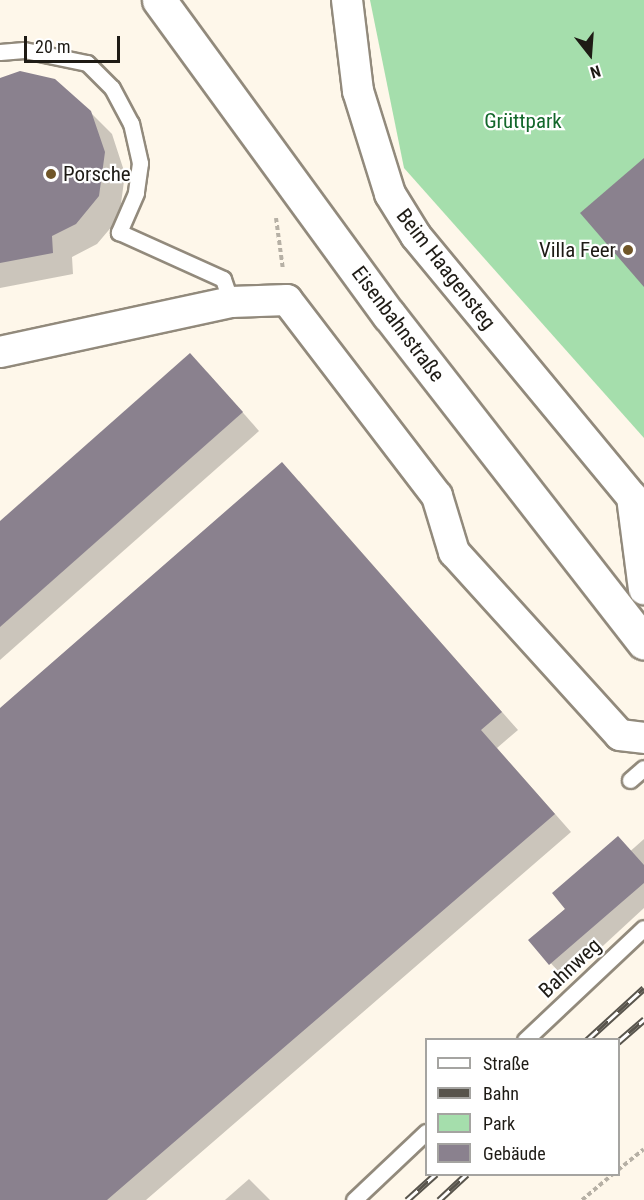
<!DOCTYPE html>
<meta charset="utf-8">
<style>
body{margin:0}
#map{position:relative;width:644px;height:1200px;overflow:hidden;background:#fef7ea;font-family:"Roboto Condensed",sans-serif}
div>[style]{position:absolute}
.green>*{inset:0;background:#a5deac}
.shadow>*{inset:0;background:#0003}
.building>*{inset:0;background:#8a818e}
.path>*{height:4px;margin-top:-2px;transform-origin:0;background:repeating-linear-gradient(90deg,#b6b0a5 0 4.5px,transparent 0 7.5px)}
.roads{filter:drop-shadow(2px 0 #928a7c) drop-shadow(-2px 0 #928a7c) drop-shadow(0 2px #928a7c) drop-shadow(0 -2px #928a7c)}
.lane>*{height:15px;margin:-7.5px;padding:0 7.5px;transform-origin:7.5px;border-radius:7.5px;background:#fff}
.street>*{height:30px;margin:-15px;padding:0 15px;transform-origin:15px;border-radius:15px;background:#fff}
.secondary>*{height:33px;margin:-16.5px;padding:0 16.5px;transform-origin:16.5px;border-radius:16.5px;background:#fff}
.rail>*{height:7px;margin-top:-3.5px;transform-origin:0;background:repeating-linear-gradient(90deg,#fff 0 14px,#58544c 0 28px);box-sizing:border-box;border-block:2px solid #58544c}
.dots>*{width:16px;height:16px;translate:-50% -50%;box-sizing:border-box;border:3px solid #fff;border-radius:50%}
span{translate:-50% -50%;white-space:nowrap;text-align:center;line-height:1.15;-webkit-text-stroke:4.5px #fff;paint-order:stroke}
.park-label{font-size:21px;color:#13672b}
.poi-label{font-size:21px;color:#1e1b15}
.left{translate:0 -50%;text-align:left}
.right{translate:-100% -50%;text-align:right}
.street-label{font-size:21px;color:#1e1b15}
.legend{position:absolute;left:425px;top:1038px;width:195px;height:138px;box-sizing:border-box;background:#fff;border:2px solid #a5a4a1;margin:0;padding:8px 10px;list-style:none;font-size:18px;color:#1e1b15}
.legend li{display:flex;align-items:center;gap:12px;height:30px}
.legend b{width:30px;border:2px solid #a5a4a1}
.north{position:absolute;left:560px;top:24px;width:60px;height:60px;-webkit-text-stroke:4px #fff;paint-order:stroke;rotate:163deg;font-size:16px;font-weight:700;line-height:24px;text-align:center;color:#1e1b15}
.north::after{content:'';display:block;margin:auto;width:21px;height:27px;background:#1e1b15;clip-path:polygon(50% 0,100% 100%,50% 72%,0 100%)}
.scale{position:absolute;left:24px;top:36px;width:96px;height:27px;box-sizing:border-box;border:3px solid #1e1b15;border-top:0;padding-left:8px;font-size:18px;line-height:21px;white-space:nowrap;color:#1e1b15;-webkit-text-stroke:4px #fff;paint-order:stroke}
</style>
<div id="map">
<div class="green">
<i style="clip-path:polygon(370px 0,644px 0,644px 438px,404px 168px)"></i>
</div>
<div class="shadow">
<i style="clip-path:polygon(0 79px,90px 112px,112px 134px,125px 174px,119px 218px,97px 244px,72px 257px,73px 274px,0 288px)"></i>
<i style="clip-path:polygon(207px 372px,259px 431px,0 660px,0 523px)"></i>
<i style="clip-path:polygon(299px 481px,518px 730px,497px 748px,571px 832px,146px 1200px,0 1200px,0 710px)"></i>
<i style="clip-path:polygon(644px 839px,644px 908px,566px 980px,530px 940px)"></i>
<i style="clip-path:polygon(249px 1179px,270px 1200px,225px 1200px)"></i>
</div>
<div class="building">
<i style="clip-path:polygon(20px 71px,55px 79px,91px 111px,105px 152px,99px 196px,76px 224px,52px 236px,53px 253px,0 263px,0 78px)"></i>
<i style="clip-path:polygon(644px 158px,644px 287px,580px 213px)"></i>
<i style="clip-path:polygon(190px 353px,243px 412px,0 627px,0 521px)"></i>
<i style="clip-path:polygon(282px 462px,502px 712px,481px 730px,555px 814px,107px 1200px,0 1200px,0 708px)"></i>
<i style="clip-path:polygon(618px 836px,644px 865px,644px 883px,549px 965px,528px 940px,565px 909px,552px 893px)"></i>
</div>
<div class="path">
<i style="left:276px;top:218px;width:52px;rotate:82.3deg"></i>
<i style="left:618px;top:1170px;width:33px;rotate:-39deg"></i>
<i style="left:582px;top:1200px;width:40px;rotate:-40deg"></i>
</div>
<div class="roads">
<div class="lane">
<i style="left:0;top:52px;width:24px;rotate:-5deg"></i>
<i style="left:24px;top:50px;width:64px;rotate:11.7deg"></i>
<i style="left:87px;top:63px;width:35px;rotate:45deg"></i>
<i style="left:112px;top:88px;width:40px;rotate:62deg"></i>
<i style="left:131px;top:123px;width:41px;rotate:77.3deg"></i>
<i style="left:140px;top:163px;width:30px;rotate:98deg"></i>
<i style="left:136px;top:193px;width:43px;rotate:113.6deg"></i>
<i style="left:119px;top:232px;width:114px;rotate:24.3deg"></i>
<i style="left:223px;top:279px;width:24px;rotate:71deg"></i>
<i style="left:630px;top:780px;width:18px;rotate:-41deg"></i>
<i style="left:525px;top:1040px;width:163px;rotate:-43.3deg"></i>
<i style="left:354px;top:1200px;width:99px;rotate:-43.4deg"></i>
</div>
<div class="street">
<i style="left:347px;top:0;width:92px;rotate:83.1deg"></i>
<i style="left:358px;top:91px;width:108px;rotate:72.7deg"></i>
<i style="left:390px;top:194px;width:49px;rotate:58.2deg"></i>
<i style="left:416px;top:236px;width:339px;rotate:50.4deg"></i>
<i style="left:632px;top:497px;width:93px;rotate:82.6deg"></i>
<i style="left:0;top:352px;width:236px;rotate:-12.2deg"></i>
<i style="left:231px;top:302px;width:56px;rotate:-2deg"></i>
<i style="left:287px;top:300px;width:247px;rotate:52.6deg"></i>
<i style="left:437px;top:496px;width:59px;rotate:73.1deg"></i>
<i style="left:454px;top:552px;width:247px;rotate:47.8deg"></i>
<i style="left:620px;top:735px;width:24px;rotate:7deg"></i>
</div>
<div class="secondary">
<i style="left:159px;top:0;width:390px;rotate:53.9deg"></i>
<i style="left:389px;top:315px;width:415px;rotate:52.1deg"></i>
</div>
</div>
<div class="rail">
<i style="left:587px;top:1040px;width:77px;rotate:-42.4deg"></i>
<i style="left:618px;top:1042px;width:35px;rotate:-41deg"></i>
<i style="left:407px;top:1200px;width:39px;rotate:-42deg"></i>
<i style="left:439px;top:1200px;width:38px;rotate:-43deg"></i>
</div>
<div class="dots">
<i style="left:51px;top:174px;background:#705628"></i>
<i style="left:628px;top:250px;background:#705628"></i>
</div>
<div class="park-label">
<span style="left:523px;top:121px">Grüttpark</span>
</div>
<div class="poi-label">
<span class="left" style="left:63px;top:174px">Porsche</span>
<span class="right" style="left:616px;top:250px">Villa Feer</span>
</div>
<div class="street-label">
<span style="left:446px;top:269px;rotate:52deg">Beim Haagensteg</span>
<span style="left:398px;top:324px;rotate:53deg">Eisenbahnstraße</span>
<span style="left:570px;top:968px;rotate:-43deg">Bahnweg</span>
</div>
<ul class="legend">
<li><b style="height:8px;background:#fff"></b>Straße</li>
<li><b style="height:8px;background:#58544c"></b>Bahn</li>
<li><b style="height:16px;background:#a5deac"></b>Park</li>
<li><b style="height:16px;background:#8a818e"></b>Gebäude</li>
</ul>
<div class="north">N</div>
<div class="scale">20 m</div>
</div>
